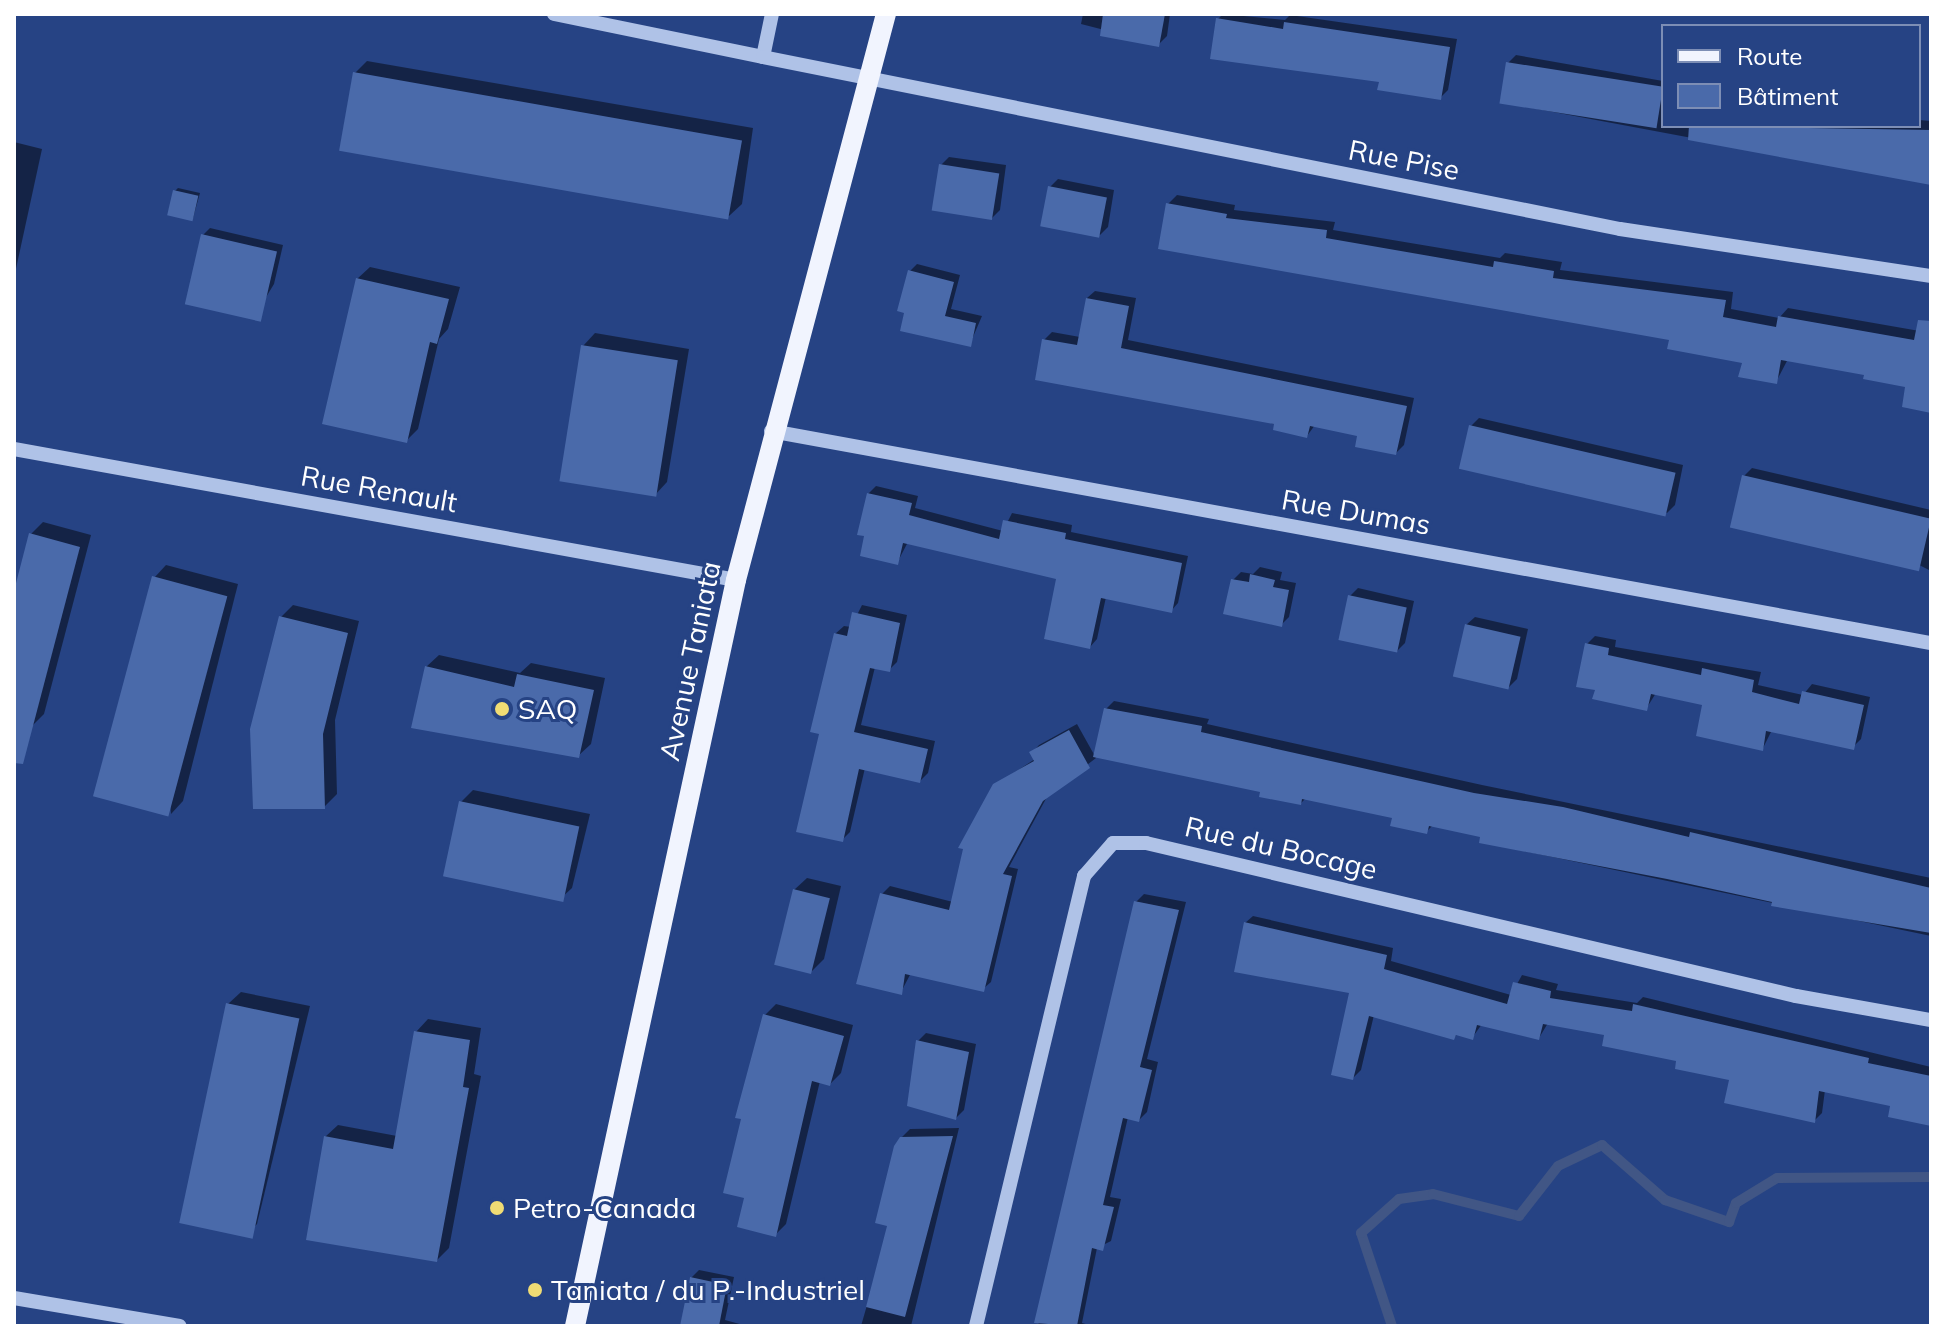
<!DOCTYPE html>
<meta charset="utf-8">
<style>
body{margin:0}
#map{position:relative;width:1945px;height:1340px;overflow:hidden;background:#264384;font-family:Mulish,sans-serif}
div>[style]{position:absolute}
.shadow>*{inset:0;background:#0007}
.stream>*{height:10px;margin:-5px;padding:0 5px;transform-origin:5px;border-radius:5px;background:#415685}
.building>*{inset:0;background:#4a6aaa;transform-origin:0 0}
.minor>*{height:14px;margin:-7px;padding:0 7px;transform-origin:7px;border-radius:7px;background:#afc2e7}
.major>*{height:20px;margin:-10px;padding:0 10px;transform-origin:10px;border-radius:10px;background:#f1f4fe}
.dots>*{width:22px;height:22px;translate:-50% -50%;box-sizing:border-box;border:4px solid #264384;border-radius:50%}
span{translate:-50% -50%;white-space:nowrap;text-align:center;line-height:1.15;-webkit-text-stroke:6px #264384;paint-order:stroke}
.street-label{font-size:28px;color:#fff}
.poi-label{font-size:28px;color:#fff}
.left{translate:0 -50%;text-align:left}
.frame{position:absolute;inset:0;border:16px solid #fff;pointer-events:none}
.legend{position:absolute;left:1661px;top:24px;width:260px;height:104px;box-sizing:border-box;background:#264384;border:2px solid #7d8eb5;margin:0;padding:10px 14px;list-style:none;font-size:24px;color:#fff}
.legend li{display:flex;align-items:center;gap:16px;height:40px}
.legend b{width:40px;border:2px solid #7d8eb5}
</style>
<div id="map">
<div class="shadow">
<i style="clip-path:polygon(1083px 14px,1170px 14px,1167px 36px,1159px 44px,1081px 24px)"></i>
<i style="clip-path:polygon(1223px 14px,1285px 20px,1290px 15px,1457px 39px,1448px 90px,1440px 98px,1381px 80px,1218px 19px)"></i>
<i style="clip-path:polygon(1516px 55px,1663px 81px,1663px 126px,1919px 126px,1919px 120px,1931px 121px,1931px 183px,1500px 102px,1508px 63px)"></i>
<i style="clip-path:polygon(367px 61px,753px 128px,742px 204px,729px 216px,355px 73px)"></i>
<i style="clip-path:polygon(14px 142px,42px 149px,14px 278px)"></i>
<i style="clip-path:polygon(949px 157px,1006px 165px,1000px 210px,992px 218px,941px 165px)"></i>
<i style="clip-path:polygon(1058px 179px,1114px 190px,1108px 227px,1100px 235px,1050px 187px)"></i>
<i style="clip-path:polygon(178px 188px,200px 193px,193px 218px,175px 191px)"></i>
<i style="clip-path:polygon(1177px 195px,1235px 205px,1234px 210px,1335px 222px,1333px 230px,1500px 258px,1505px 253px,1562px 262px,1560px 270px,1733px 292px,1731px 309px,1779px 318px,1788px 308px,1931px 333px,1931px 411px,1908px 385px,1866px 373px,1788px 359px,1776px 382px,1744px 361px,1672px 338px,1168px 204px)"></i>
<i style="clip-path:polygon(210px 228px,283px 245px,274px 284px,254px 317px,203px 235px)"></i>
<i style="clip-path:polygon(917px 264px,960px 275px,951px 309px,982px 316px,970px 344px,902px 330px,910px 271px)"></i>
<i style="clip-path:polygon(370px 267px,460px 287px,448px 329px,439px 339px,418px 429px,406px 441px,357px 279px)"></i>
<i style="clip-path:polygon(1095px 291px,1136px 298px,1128px 340px,1414px 398px,1404px 445px,1396px 453px,1359px 434px,1315px 425px,1307px 436px,1044px 340px,1052px 332px,1080px 337px,1087px 298px)"></i>
<i style="clip-path:polygon(595px 333px,689px 349px,667px 482px,655px 495px,583px 346px)"></i>
<i style="clip-path:polygon(1479px 418px,1683px 465px,1675px 505px,1667px 513px,1471px 426px)"></i>
<i style="clip-path:polygon(1752px 468px,1931px 510px,1931px 571px,1744px 476px)"></i>
<i style="clip-path:polygon(876px 486px,918px 496px,915px 508px,1003px 531px,1012px 513px,1072px 525px,1071px 532px,1188px 556px,1178px 603px,1171px 611px,1106px 597px,1097px 639px,1090px 647px,1058px 578px,908px 542px,897px 563px,868px 494px)"></i>
<i style="clip-path:polygon(43px 522px,91px 535px,44px 714px,32px 726px,14px 721px,14px 599px,31px 534px)"></i>
<i style="clip-path:polygon(166px 565px,238px 584px,183px 801px,171px 814px,154px 578px)"></i>
<i style="clip-path:polygon(1260px 567px,1282px 572px,1280px 580px,1296px 583px,1289px 617px,1281px 625px,1233px 580px,1241px 572px,1253px 574px)"></i>
<i style="clip-path:polygon(1358px 588px,1414px 601px,1405px 643px,1397px 651px,1350px 596px)"></i>
<i style="clip-path:polygon(293px 605px,359px 621px,335px 720px,337px 794px,324px 807px,281px 617px)"></i>
<i style="clip-path:polygon(862px 605px,907px 615px,897px 662px,889px 670px,875px 667px,861px 725px,935px 741px,928px 773px,920px 781px,865px 768px,850px 832px,842px 840px,822px 732px,835px 634px,844px 626px,851px 627px)"></i>
<i style="clip-path:polygon(1475px 617px,1528px 629px,1517px 679px,1509px 687px,1466px 625px)"></i>
<i style="clip-path:polygon(1595px 636px,1616px 640px,1615px 647px,1761px 672px,1758px 685px,1803px 695px,1812px 684px,1870px 697px,1861px 739px,1853px 747px,1772px 730px,1763px 748px,1705px 703px,1656px 693px,1646px 709px,1597px 689px,1587px 644px)"></i>
<i style="clip-path:polygon(439px 655px,520px 673px,531px 663px,605px 678px,591px 744px,578px 756px,426px 667px)"></i>
<i style="clip-path:polygon(1114px 701px,1209px 719px,1207px 724px,1482px 785px,1931px 878px,1931px 936px,1481px 842px,1482px 835px,1433px 825px,1426px 832px,1394px 817px,1306px 798px,1301px 803px,1263px 791px,1106px 709px)"></i>
<i style="clip-path:polygon(1077px 724px,1096px 758px,1048px 795px,1009px 867px,1018px 869px,991px 982px,983px 989px,911px 973px,901px 992px,882px 894px,890px 886px,953px 902px,994px 786px,1035px 759px,1032px 753px,1039px 745px)"></i>
<i style="clip-path:polygon(473px 790px,590px 814px,572px 888px,559px 900px,461px 802px)"></i>
<i style="clip-path:polygon(807px 878px,841px 886px,824px 959px,812px 971px,794px 890px)"></i>
<i style="clip-path:polygon(1144px 894px,1186px 902px,1147px 1059px,1158px 1062px,1147px 1112px,1139px 1120px,1128px 1117px,1110px 1197px,1121px 1199px,1111px 1241px,1097px 1248px,1082px 1323px,1093px 1326px,1038px 1326px,1136px 902px)"></i>
<i style="clip-path:polygon(1253px 916px,1393px 948px,1391px 961px,1511px 995px,1522px 975px,1558px 984px,1556px 990px,1637px 1003px,1643px 997px,1931px 1067px,1931px 1122px,1893px 1104px,1825px 1090px,1822px 1113px,1814px 1121px,1731px 1078px,1606px 1034px,1548px 1023px,1539px 1038px,1482px 1024px,1472px 1038px,1458px 1033px,1454px 1038px,1374px 1015px,1361px 1070px,1353px 1078px,1351px 991px,1245px 923px)"></i>
<i style="clip-path:polygon(241px 992px,310px 1006px,257px 1224px,245px 1237px,228px 1004px)"></i>
<i style="clip-path:polygon(776px 1004px,853px 1025px,841px 1073px,830px 1084px,820px 1081px,786px 1224px,775px 1235px,746px 1197px,765px 1015px)"></i>
<i style="clip-path:polygon(428px 1019px,481px 1028px,474px 1074px,481px 1076px,449px 1248px,437px 1260px,325px 1137px,338px 1125px,397px 1136px,416px 1032px)"></i>
<i style="clip-path:polygon(926px 1033px,976px 1044px,964px 1110px,956px 1118px,918px 1041px)"></i>
<i style="clip-path:polygon(959px 1128px,911px 1326px,861px 1326px,890px 1225px,901px 1138px,910px 1129px)"></i>
<i style="clip-path:polygon(699px 1270px,734px 1277px,725px 1320px,747px 1326px,682px 1326px,691px 1278px)"></i>
</div>
<div class="stream">
<i style="left:1392px;top:1326px;width:98px;rotate:-108.4deg"></i>
<i style="left:1361px;top:1233px;width:51px;rotate:-41.8deg"></i>
<i style="left:1399px;top:1199px;width:34px;rotate:-8deg"></i>
<i style="left:1433px;top:1194px;width:89px;rotate:14.3deg"></i>
<i style="left:1519px;top:1216px;width:63px;rotate:-52deg"></i>
<i style="left:1558px;top:1166px;width:49px;rotate:-25.5deg"></i>
<i style="left:1602px;top:1145px;width:84px;rotate:41.1deg"></i>
<i style="left:1665px;top:1200px;width:68px;rotate:19deg"></i>
<i style="left:1729px;top:1222px;width:20px;rotate:-70deg"></i>
<i style="left:1736px;top:1203px;width:48px;rotate:-31.4deg"></i>
<i style="left:1777px;top:1178px;width:154px;rotate:-0.4deg"></i>
</div>
<div class="building">
<i style="clip-path:polygon(1103px 14px,1165px 14px,1159px 47px,1100px 36px)"></i>
<i style="clip-path:polygon(1216px 18px,1283px 29px,1284px 22px,1450px 47px,1441px 100px,1377px 90px,1379px 82px,1210px 59px)"></i>
<i style="left:1506px;top:62px;width:159px;height:42px;rotate:9deg"></i>
<i style="left:353px;top:72px;width:395px;height:80px;rotate:10deg"></i>
<i style="clip-path:polygon(1689px 126px,1931px 130px,1931px 185px,1688px 140px)"></i>
<i style="left:939px;top:164px;width:61px;height:47px;rotate:9deg"></i>
<i style="left:1048px;top:186px;width:60px;height:41px;rotate:11deg"></i>
<i style="left:173px;top:190px;width:26px;height:26px;rotate:13deg"></i>
<i style="clip-path:polygon(1166px 203px,1227px 214px,1226px 218px,1327px 230px,1326px 238px,1493px 267px,1494px 261px,1554px 271px,1553px 278px,1726px 300px,1723px 317px,1776px 327px,1778px 316px,1914px 340px,1918px 320px,1931px 321px,1931px 413px,1902px 407px,1905px 387px,1863px 379px,1864px 375px,1781px 360px,1777px 384px,1738px 377px,1742px 363px,1667px 349px,1669px 340px,1158px 249px)"></i>
<i style="left:201px;top:234px;width:78px;height:72px;rotate:13deg"></i>
<i style="clip-path:polygon(908px 270px,954px 282px,945px 316px,976px 323px,971px 347px,900px 331px,904px 313px,897px 311px)"></i>
<i style="clip-path:polygon(356px 278px,449px 299px,437px 344px,430px 342px,407px 443px,322px 424px)"></i>
<i style="clip-path:polygon(1086px 298px,1129px 306px,1121px 348px,1407px 406px,1396px 455px,1355px 447px,1357px 436px,1310px 426px,1307px 438px,1273px 430px,1274px 424px,1035px 380px,1042px 339px,1077px 345px)"></i>
<i style="left:581px;top:345px;width:98px;height:138px;rotate:9deg"></i>
<i style="left:1469px;top:425px;width:212px;height:45px;rotate:13deg"></i>
<i style="left:1742px;top:475px;width:194px;height:54px;rotate:13deg"></i>
<i style="clip-path:polygon(867px 493px,912px 503px,909px 515px,999px 539px,1003px 520px,1066px 533px,1065px 539px,1182px 563px,1172px 613px,1101px 598px,1090px 649px,1044px 639px,1056px 579px,903px 543px,898px 565px,860px 556px,864px 536px,857px 535px)"></i>
<i style="clip-path:polygon(29px 533px,80px 547px,23px 764px,14px 763px,14px 591px)"></i>
<i style="clip-path:polygon(1250px 574px,1275px 580px,1273px 587px,1289px 590px,1282px 627px,1223px 614px,1231px 579px,1249px 582px)"></i>
<i style="left:152px;top:576px;width:78px;height:228px;rotate:15deg"></i>
<i style="left:1348px;top:595px;width:60px;height:46px;rotate:12deg"></i>
<i style="clip-path:polygon(852px 612px,900px 623px,890px 672px,870px 668px,854px 732px,928px 749px,920px 783px,859px 769px,843px 842px,796px 832px,819px 734px,810px 732px,834px 633px,847px 636px)"></i>
<i style="clip-path:polygon(279px 616px,348px 633px,323px 734px,325px 809px,253px 809px,250px 729px)"></i>
<i style="left:1465px;top:624px;width:57px;height:54px;rotate:13deg"></i>
<i style="clip-path:polygon(1585px 643px,1609px 648px,1608px 655px,1701px 675px,1702px 668px,1754px 680px,1752px 692px,1799px 704px,1802px 691px,1864px 705px,1854px 750px,1766px 731px,1763px 751px,1696px 736px,1702px 705px,1651px 694px,1647px 711px,1592px 699px,1595px 690px,1576px 687px)"></i>
<i style="clip-path:polygon(425px 666px,514px 687px,517px 674px,594px 690px,579px 758px,411px 728px)"></i>
<i style="clip-path:polygon(1104px 708px,1202px 726px,1201px 732px,1474px 793px,1563px 807px,1689px 837px,1690px 832px,1931px 888px,1931px 933px,1771px 906px,1772px 902px,1667px 879px,1479px 843px,1480px 837px,1429px 826px,1427px 834px,1390px 826px,1392px 818px,1302px 799px,1301px 805px,1259px 797px,1260px 792px,1093px 757px)"></i>
<i style="clip-path:polygon(1069px 730px,1090px 768px,1043px 801px,1003px 874px,1012px 876px,984px 992px,905px 974px,902px 995px,856px 984px,880px 893px,949px 910px,963px 849px,958px 848px,993px 784px,1034px 761px,1029px 752px)"></i>
<i style="left:459px;top:801px;width:123px;height:77px;rotate:12deg"></i>
<i style="left:793px;top:889px;width:38px;height:78px;rotate:14deg"></i>
<i style="clip-path:polygon(1134px 901px,1179px 910px,1140px 1067px,1152px 1070px,1139px 1122px,1123px 1118px,1103px 1205px,1114px 1207px,1103px 1251px,1092px 1248px,1077px 1326px,1034px 1323px)"></i>
<i style="clip-path:polygon(1244px 922px,1387px 955px,1384px 969px,1507px 1004px,1513px 982px,1551px 991px,1550px 998px,1632px 1011px,1633px 1004px,1869px 1058px,1868px 1063px,1931px 1076px,1931px 1126px,1888px 1117px,1890px 1106px,1819px 1091px,1815px 1123px,1724px 1103px,1729px 1080px,1675px 1069px,1676px 1061px,1602px 1046px,1604px 1035px,1543px 1024px,1539px 1040px,1477px 1025px,1473px 1040px,1456px 1035px,1454px 1040px,1369px 1016px,1353px 1080px,1331px 1075px,1349px 993px,1234px 972px)"></i>
<i style="left:226px;top:1003px;width:75px;height:225px;rotate:12deg"></i>
<i style="clip-path:polygon(763px 1014px,844px 1036px,830px 1086px,812px 1081px,776px 1237px,737px 1227px,744px 1198px,723px 1193px,741px 1119px,735px 1118px)"></i>
<i style="clip-path:polygon(414px 1031px,470px 1040px,463px 1087px,469px 1088px,437px 1262px,306px 1240px,324px 1136px,393px 1149px)"></i>
<i style="clip-path:polygon(916px 1040px,969px 1052px,956px 1120px,907px 1106px)"></i>
<i style="clip-path:polygon(953px 1136px,905px 1317px,866px 1307px,887px 1226px,875px 1223px,894px 1146px,900px 1137px)"></i>
<i style="clip-path:polygon(690px 1277px,727px 1285px,719px 1326px,680px 1326px)"></i>
</div>
<div class="minor">
<i style="left:554px;top:14px;width:213px;rotate:11.6deg"></i>
<i style="left:763px;top:57px;width:44px;rotate:-78.2deg"></i>
<i style="left:763px;top:57px;width:874px;rotate:11.35deg"></i>
<i style="left:1620px;top:229px;width:315px;rotate:8.6deg"></i>
<i style="left:771px;top:431px;width:1179px;rotate:10.36deg"></i>
<i style="left:14px;top:449px;width:734px;rotate:10.28deg"></i>
<i style="left:14px;top:1298px;width:168px;rotate:9.6deg"></i>
<i style="left:976px;top:1326px;width:463px;rotate:-76.5deg"></i>
<i style="left:1084px;top:876px;width:44px;rotate:-48.7deg"></i>
<i style="left:1113px;top:843px;width:33px"></i>
<i style="left:1146px;top:843px;width:668px;rotate:13.25deg"></i>
<i style="left:1796px;top:996px;width:137px;rotate:10.1deg"></i>
</div>
<div class="major">
<i style="left:575px;top:1326px;width:763px;rotate:-77.82deg"></i>
<i style="left:736px;top:580px;width:586px;rotate:-75.16deg"></i>
</div>
<div class="dots">
<i style="left:502px;top:709px;background:#f0dc74"></i>
<i style="left:497px;top:1208px;background:#f0dc74"></i>
<i style="left:535px;top:1290px;background:#f0dc74"></i>
</div>
<div class="street-label">
<span style="left:1404px;top:160px;rotate:11deg">Rue Pise</span>
<span style="left:379px;top:489px;rotate:10deg">Rue Renault</span>
<span style="left:1356px;top:512px;rotate:10deg">Rue Dumas</span>
<span style="left:690px;top:661px;rotate:-78deg">Avenue Taniata</span>
<span style="left:1281px;top:848px;rotate:13deg">Rue du Bocage</span>
</div>
<div class="poi-label">
<span class="left" style="left:518px;top:709px">SAQ</span>
<span class="left" style="left:513px;top:1208px">Petro-Canada</span>
<span class="left" style="left:551px;top:1290px">Taniata / du P.-Industriel</span>
</div>
<div class="frame"></div>
<ul class="legend">
<li><b style="height:10px;background:#f1f4fe"></b>Route</li>
<li><b style="height:22px;background:#4a6aaa"></b>Bâtiment</li>
</ul>
</div>
